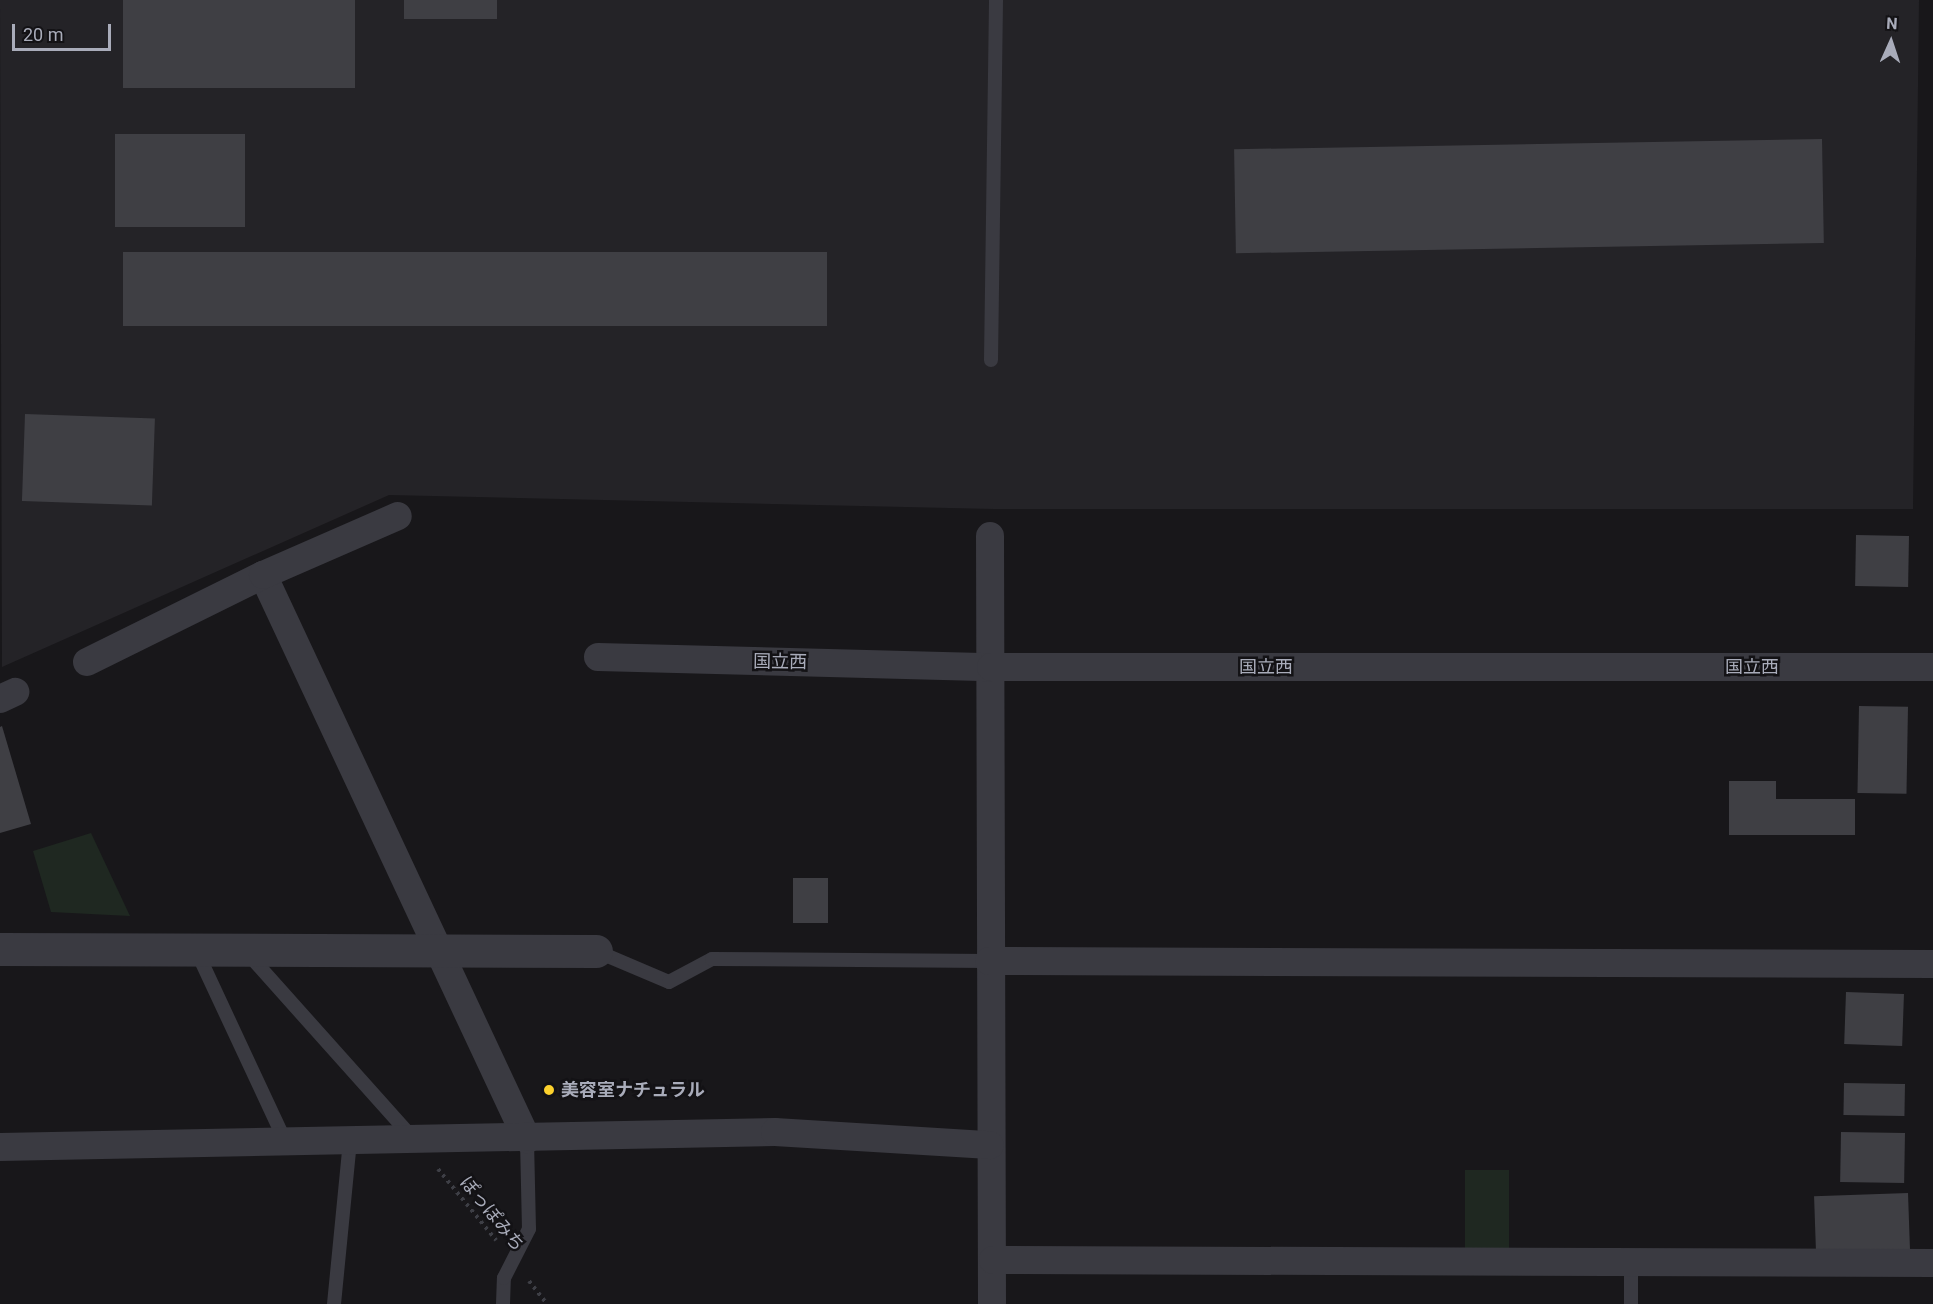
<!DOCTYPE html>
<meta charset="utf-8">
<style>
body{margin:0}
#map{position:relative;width:1933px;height:1304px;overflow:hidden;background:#18171a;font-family:Roboto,"Noto Sans JP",sans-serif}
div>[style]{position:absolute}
.built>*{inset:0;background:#242327}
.green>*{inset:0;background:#1f2821;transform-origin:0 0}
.building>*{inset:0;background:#3f3f44;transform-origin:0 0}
.path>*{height:4px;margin-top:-2px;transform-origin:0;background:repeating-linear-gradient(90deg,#3e3f46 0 3px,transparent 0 7.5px)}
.service>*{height:14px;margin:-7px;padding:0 7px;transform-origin:7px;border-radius:7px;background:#3a3a41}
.minor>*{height:28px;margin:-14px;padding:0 14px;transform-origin:14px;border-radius:14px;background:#3a3a41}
.tertiary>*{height:33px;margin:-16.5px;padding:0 16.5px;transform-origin:16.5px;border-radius:16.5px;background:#3a3a41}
.dots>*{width:16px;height:16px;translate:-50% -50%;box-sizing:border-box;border:3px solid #131215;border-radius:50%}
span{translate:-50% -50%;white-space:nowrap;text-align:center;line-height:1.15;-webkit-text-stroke:5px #131215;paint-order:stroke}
.street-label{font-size:18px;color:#a9acba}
.poi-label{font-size:18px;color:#a9acba;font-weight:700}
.left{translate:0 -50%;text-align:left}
.north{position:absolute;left:1861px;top:12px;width:60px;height:60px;-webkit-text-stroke:4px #131215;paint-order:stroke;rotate:3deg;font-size:16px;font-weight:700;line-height:24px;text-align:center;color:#a9acba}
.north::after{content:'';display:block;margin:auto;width:21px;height:27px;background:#a9acba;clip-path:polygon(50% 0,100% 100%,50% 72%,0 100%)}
.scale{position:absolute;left:12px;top:24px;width:99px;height:27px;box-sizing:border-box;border:3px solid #a9acba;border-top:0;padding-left:8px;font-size:18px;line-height:21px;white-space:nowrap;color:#a9acba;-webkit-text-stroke:4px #131215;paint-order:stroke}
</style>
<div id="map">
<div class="built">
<i style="clip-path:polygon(0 0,1919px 0,1913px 509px,994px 509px,389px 495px,2px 667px)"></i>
</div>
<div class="green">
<i style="clip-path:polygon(91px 833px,130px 916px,51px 912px,33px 851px)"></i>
<i style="left:1465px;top:1170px;width:44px;height:85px"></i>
</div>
<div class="building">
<i style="left:123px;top:0;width:232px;height:88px"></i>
<i style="left:404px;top:0;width:93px;height:19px"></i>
<i style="left:245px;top:134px;width:93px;height:130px;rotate:90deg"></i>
<i style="left:1822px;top:139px;width:104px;height:588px;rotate:89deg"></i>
<i style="left:123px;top:252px;width:704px;height:74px"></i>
<i style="left:25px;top:414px;width:130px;height:87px;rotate:2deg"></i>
<i style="left:1856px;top:535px;width:53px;height:51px;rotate:1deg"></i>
<i style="left:1859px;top:706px;width:49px;height:87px;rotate:1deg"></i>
<i style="clip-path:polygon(2px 726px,31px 824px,0 833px,0 727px)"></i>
<i style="clip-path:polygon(1729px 781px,1776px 781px,1776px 799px,1855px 799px,1855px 835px,1729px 835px)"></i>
<i style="left:793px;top:878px;width:35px;height:45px"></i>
<i style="left:1846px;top:992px;width:58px;height:52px;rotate:2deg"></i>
<i style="left:1844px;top:1083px;width:61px;height:32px;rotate:1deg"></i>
<i style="left:1841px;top:1132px;width:64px;height:50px;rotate:1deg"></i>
<i style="left:1908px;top:1193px;width:57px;height:94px;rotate:88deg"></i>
</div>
<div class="path">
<i style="left:438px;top:1169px;width:92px;rotate:50.8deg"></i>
<i style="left:529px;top:1281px;width:29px;rotate:52deg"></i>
</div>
<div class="service">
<i style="left:991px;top:360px;width:360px;rotate:-89.2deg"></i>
<i style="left:596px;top:951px;width:79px;rotate:23deg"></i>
<i style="left:669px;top:982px;width:49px;rotate:-28.1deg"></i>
<i style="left:712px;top:959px;width:277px;rotate:0.4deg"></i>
<i style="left:197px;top:952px;width:208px;rotate:65deg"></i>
<i style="left:249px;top:955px;width:244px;rotate:48.2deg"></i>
<i style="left:334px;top:1304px;width:165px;rotate:-84.4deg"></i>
<i style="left:503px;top:1304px;width:26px;rotate:-88deg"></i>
<i style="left:504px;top:1278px;width:55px;rotate:-63deg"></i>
<i style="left:529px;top:1229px;width:90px;rotate:-91.3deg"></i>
<i style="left:1631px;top:1304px;width:42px;rotate:-90deg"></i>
</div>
<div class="minor">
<i style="left:990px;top:536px;width:768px;rotate:89.85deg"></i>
<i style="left:263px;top:575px;width:623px;rotate:64.92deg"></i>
<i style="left:598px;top:657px;width:393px;rotate:1.5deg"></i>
<i style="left:991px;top:667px;width:942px"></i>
<i style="left:87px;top:662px;width:196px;rotate:-26.3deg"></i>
<i style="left:263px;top:575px;width:147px;rotate:-23.6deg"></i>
<i style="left:0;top:699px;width:17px;rotate:-25deg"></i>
<i style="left:989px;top:961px;width:944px;rotate:0.18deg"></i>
<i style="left:0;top:1147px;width:775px;rotate:-1.11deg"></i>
<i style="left:775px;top:1132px;width:215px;rotate:3.5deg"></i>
<i style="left:993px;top:1260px;width:940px;rotate:0.18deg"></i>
</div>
<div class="tertiary">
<i style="left:0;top:949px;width:596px;rotate:0.19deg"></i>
</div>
<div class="dots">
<i style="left:549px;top:1090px;background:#fcd12d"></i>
</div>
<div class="street-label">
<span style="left:780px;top:662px;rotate:1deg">国立西</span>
<span style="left:1266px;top:667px">国立西</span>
<span style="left:1752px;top:667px">国立西</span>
<span style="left:492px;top:1214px;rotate:51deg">ぽっぽみち</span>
</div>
<div class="poi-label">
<span class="left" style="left:561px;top:1090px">美容室ナチュラル</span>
</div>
<div class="north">N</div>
<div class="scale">20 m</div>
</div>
